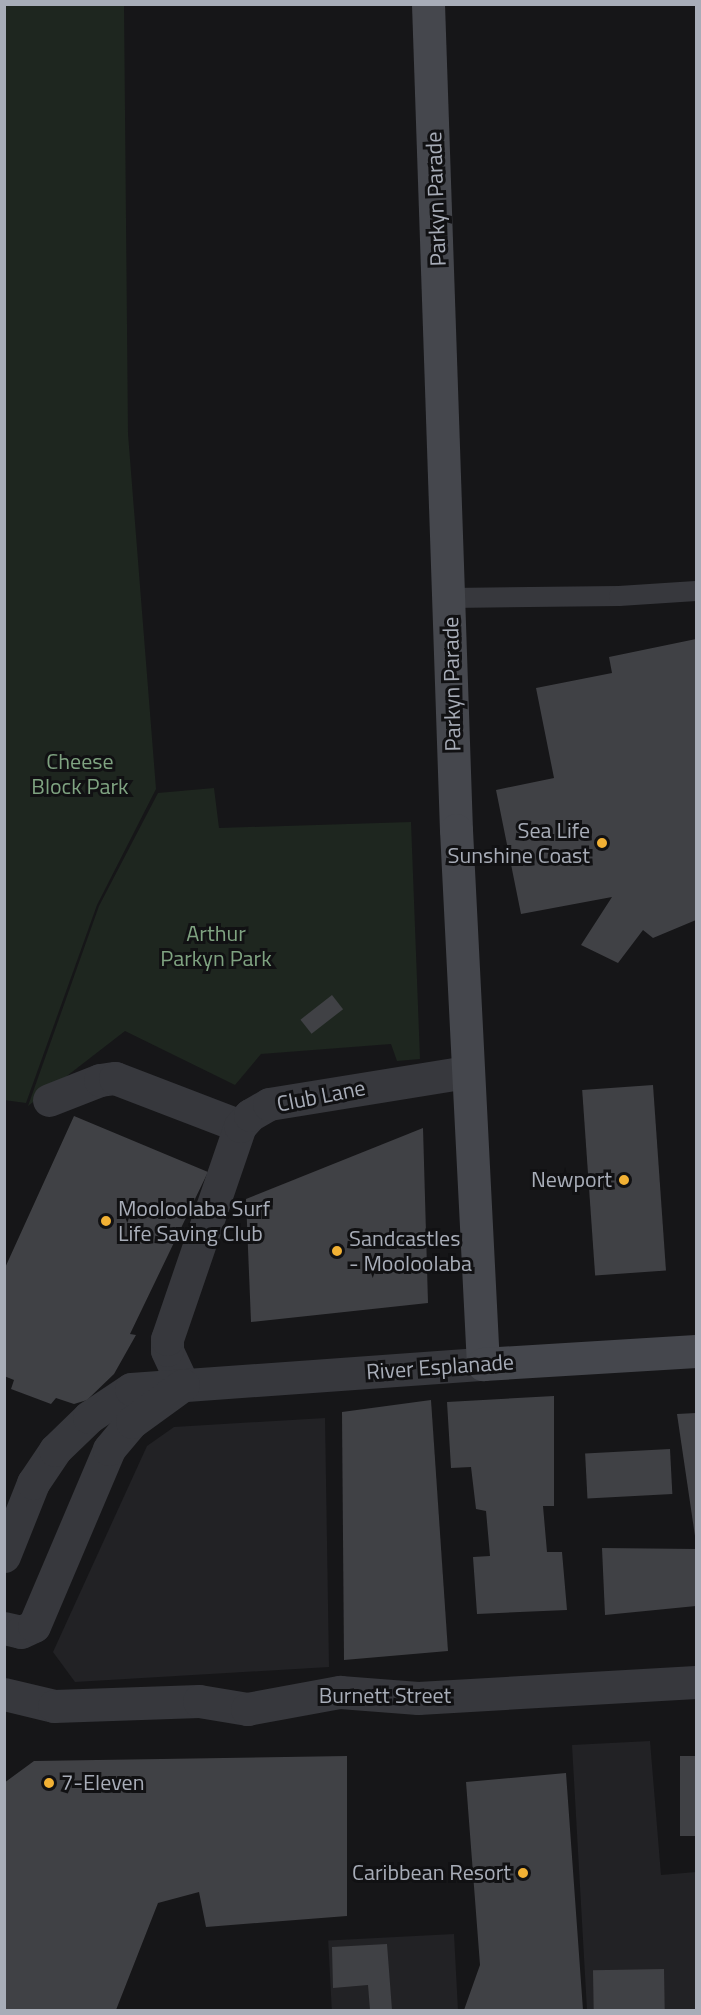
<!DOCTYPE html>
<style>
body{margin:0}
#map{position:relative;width:701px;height:2015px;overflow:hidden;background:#161618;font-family:"Titillium Web",sans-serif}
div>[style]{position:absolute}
.built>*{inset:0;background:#222225;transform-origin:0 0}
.green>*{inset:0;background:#1e261f}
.building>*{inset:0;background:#404145;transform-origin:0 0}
.lane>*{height:20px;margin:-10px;padding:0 10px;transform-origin:10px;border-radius:10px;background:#37383d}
.street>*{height:33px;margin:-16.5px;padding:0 16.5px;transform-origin:16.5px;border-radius:16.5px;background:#37383d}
.secondary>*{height:33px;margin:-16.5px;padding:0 16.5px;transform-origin:16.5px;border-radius:16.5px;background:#45474d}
.dots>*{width:16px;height:16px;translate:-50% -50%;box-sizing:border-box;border:3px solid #111113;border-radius:50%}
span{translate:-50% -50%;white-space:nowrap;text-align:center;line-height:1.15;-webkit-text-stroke:6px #111113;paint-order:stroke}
.street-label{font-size:22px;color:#a8adb8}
.park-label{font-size:22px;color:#7fa381}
.poi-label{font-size:22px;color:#a8adb8}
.right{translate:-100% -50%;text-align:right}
.left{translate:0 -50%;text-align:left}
.frame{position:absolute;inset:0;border:6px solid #a8adb8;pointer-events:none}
</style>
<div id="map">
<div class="built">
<i style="clip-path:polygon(325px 1418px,329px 1667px,75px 1682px,53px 1652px,147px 1446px,174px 1427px)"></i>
<i style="clip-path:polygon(650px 1741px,661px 1875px,696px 1872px,696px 2010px,587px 2010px,572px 1745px)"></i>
<i style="left:454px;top:1934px;width:76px;height:126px;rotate:87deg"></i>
</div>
<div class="green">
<i style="clip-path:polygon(5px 4px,124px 5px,128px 434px,156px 789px,97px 905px,26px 1103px,4px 1100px)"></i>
<i style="clip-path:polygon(214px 788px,219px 828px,411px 822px,420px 1059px,397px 1061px,391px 1044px,261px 1054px,235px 1085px,125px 1031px,28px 1106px,99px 906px,158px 793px)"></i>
</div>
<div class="building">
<i style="clip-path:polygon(696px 639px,696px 920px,653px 938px,643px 930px,618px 963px,581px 945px,612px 897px,521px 914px,496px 790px,554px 778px,536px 688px,612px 673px,609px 657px)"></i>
<i style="left:332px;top:995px;width:18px;height:40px;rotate:52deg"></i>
<i style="left:653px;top:1085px;width:186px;height:71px;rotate:86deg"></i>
<i style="clip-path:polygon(74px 1116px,208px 1172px,130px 1334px,136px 1335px,114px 1374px,87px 1400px,74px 1404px,56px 1398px,51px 1404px,11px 1389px,14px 1380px,4px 1376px,4px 1270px)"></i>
<i style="clip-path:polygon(423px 1128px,428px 1303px,251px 1322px,246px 1199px)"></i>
<i style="clip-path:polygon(554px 1396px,554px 1506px,543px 1506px,547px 1552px,562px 1552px,567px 1610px,477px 1614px,473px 1557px,490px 1556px,486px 1511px,476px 1509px,471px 1467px,451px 1468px,447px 1402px)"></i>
<i style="clip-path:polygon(431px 1400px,448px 1651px,344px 1660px,342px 1412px)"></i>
<i style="clip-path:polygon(696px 1413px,696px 1535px,695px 1536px,677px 1414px)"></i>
<i style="left:670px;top:1449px;width:45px;height:85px;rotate:87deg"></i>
<i style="clip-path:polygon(602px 1548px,696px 1549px,696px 1606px,605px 1615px)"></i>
<i style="clip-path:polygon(347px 1756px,347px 1916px,206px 1927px,199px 1892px,158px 1903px,116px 2010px,4px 2010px,4px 1783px,34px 1761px)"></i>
<i style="left:696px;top:1756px;width:80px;height:16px;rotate:90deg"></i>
<i style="clip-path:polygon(566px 1773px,583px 2010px,464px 2010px,480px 1965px,466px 1782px)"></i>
<i style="clip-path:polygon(387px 1944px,392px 2010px,370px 2010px,368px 1985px,333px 1988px,332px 1947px)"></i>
<i style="left:664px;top:1969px;width:41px;height:71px;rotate:89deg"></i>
</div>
<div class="lane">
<i style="left:450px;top:598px;width:169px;rotate:-0.7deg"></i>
<i style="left:619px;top:596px;width:77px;rotate:-3.7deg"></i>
</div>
<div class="street">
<i style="left:49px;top:1100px;width:55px;rotate:-21.4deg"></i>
<i style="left:100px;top:1080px;width:15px;rotate:-8deg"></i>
<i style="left:115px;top:1078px;width:134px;rotate:21deg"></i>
<i style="left:183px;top:1385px;width:38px;rotate:-115deg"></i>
<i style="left:167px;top:1350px;width:11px;rotate:-90deg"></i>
<i style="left:167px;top:1339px;width:225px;rotate:-71.1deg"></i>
<i style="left:240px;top:1126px;width:15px;rotate:-48deg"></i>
<i style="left:250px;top:1115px;width:22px;rotate:-30deg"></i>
<i style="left:269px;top:1104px;width:200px;rotate:-9.2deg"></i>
<i style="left:4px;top:1556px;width:79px;rotate:-68.3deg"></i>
<i style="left:33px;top:1483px;width:40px;rotate:-56deg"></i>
<i style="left:55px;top:1450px;width:47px;rotate:-44.1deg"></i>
<i style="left:89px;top:1417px;width:50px;rotate:-33.7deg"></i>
<i style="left:131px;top:1389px;width:353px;rotate:-4.1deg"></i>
<i style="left:4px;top:1628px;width:17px;rotate:13deg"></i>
<i style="left:21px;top:1632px;width:14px;rotate:-25deg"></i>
<i style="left:34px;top:1626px;width:192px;rotate:-67deg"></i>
<i style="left:109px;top:1449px;width:35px;rotate:-50deg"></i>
<i style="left:132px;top:1422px;width:63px;rotate:-36deg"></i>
<i style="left:4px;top:1694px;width:51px;rotate:13.5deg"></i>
<i style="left:54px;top:1706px;width:145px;rotate:-2deg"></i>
<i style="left:199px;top:1701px;width:49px;rotate:9.5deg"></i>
<i style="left:247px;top:1709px;width:95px;rotate:-10.4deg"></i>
<i style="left:340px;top:1692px;width:78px;rotate:4.4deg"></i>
<i style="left:418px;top:1698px;width:278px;rotate:-3.3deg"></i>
</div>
<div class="secondary">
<i style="left:428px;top:4px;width:826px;rotate:88.06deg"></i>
<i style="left:456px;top:830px;width:535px;rotate:87.11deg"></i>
<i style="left:483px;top:1364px;width:213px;rotate:-3.5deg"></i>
</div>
<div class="dots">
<i style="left:602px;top:843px;background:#f2b134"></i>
<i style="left:624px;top:1180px;background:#f2b134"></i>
<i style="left:106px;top:1221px;background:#f2b134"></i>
<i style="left:337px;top:1251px;background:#f2b134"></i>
<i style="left:49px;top:1783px;background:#f2b134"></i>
<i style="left:523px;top:1873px;background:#f2b134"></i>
</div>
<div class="street-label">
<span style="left:436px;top:199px;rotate:-92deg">Parkyn Parade</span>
<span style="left:452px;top:684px;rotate:-91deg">Parkyn Parade</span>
<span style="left:321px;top:1096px;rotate:-11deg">Club Lane</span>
<span style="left:440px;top:1367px;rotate:-4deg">River Esplanade</span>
<span style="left:385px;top:1696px">Burnett Street</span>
</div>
<div class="park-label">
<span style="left:80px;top:774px">Cheese<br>Block Park</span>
<span style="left:216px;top:946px">Arthur<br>Parkyn Park</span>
</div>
<div class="poi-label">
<span class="right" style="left:590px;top:843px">Sea Life<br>Sunshine Coast</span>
<span class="right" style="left:612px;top:1180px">Newport</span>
<span class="left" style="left:118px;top:1221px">Mooloolaba Surf<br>Life Saving Club</span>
<span class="left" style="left:349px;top:1251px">Sandcastles<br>- Mooloolaba</span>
<span class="left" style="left:61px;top:1783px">7-Eleven</span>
<span class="right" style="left:511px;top:1873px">Caribbean Resort</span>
</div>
<div class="frame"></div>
</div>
